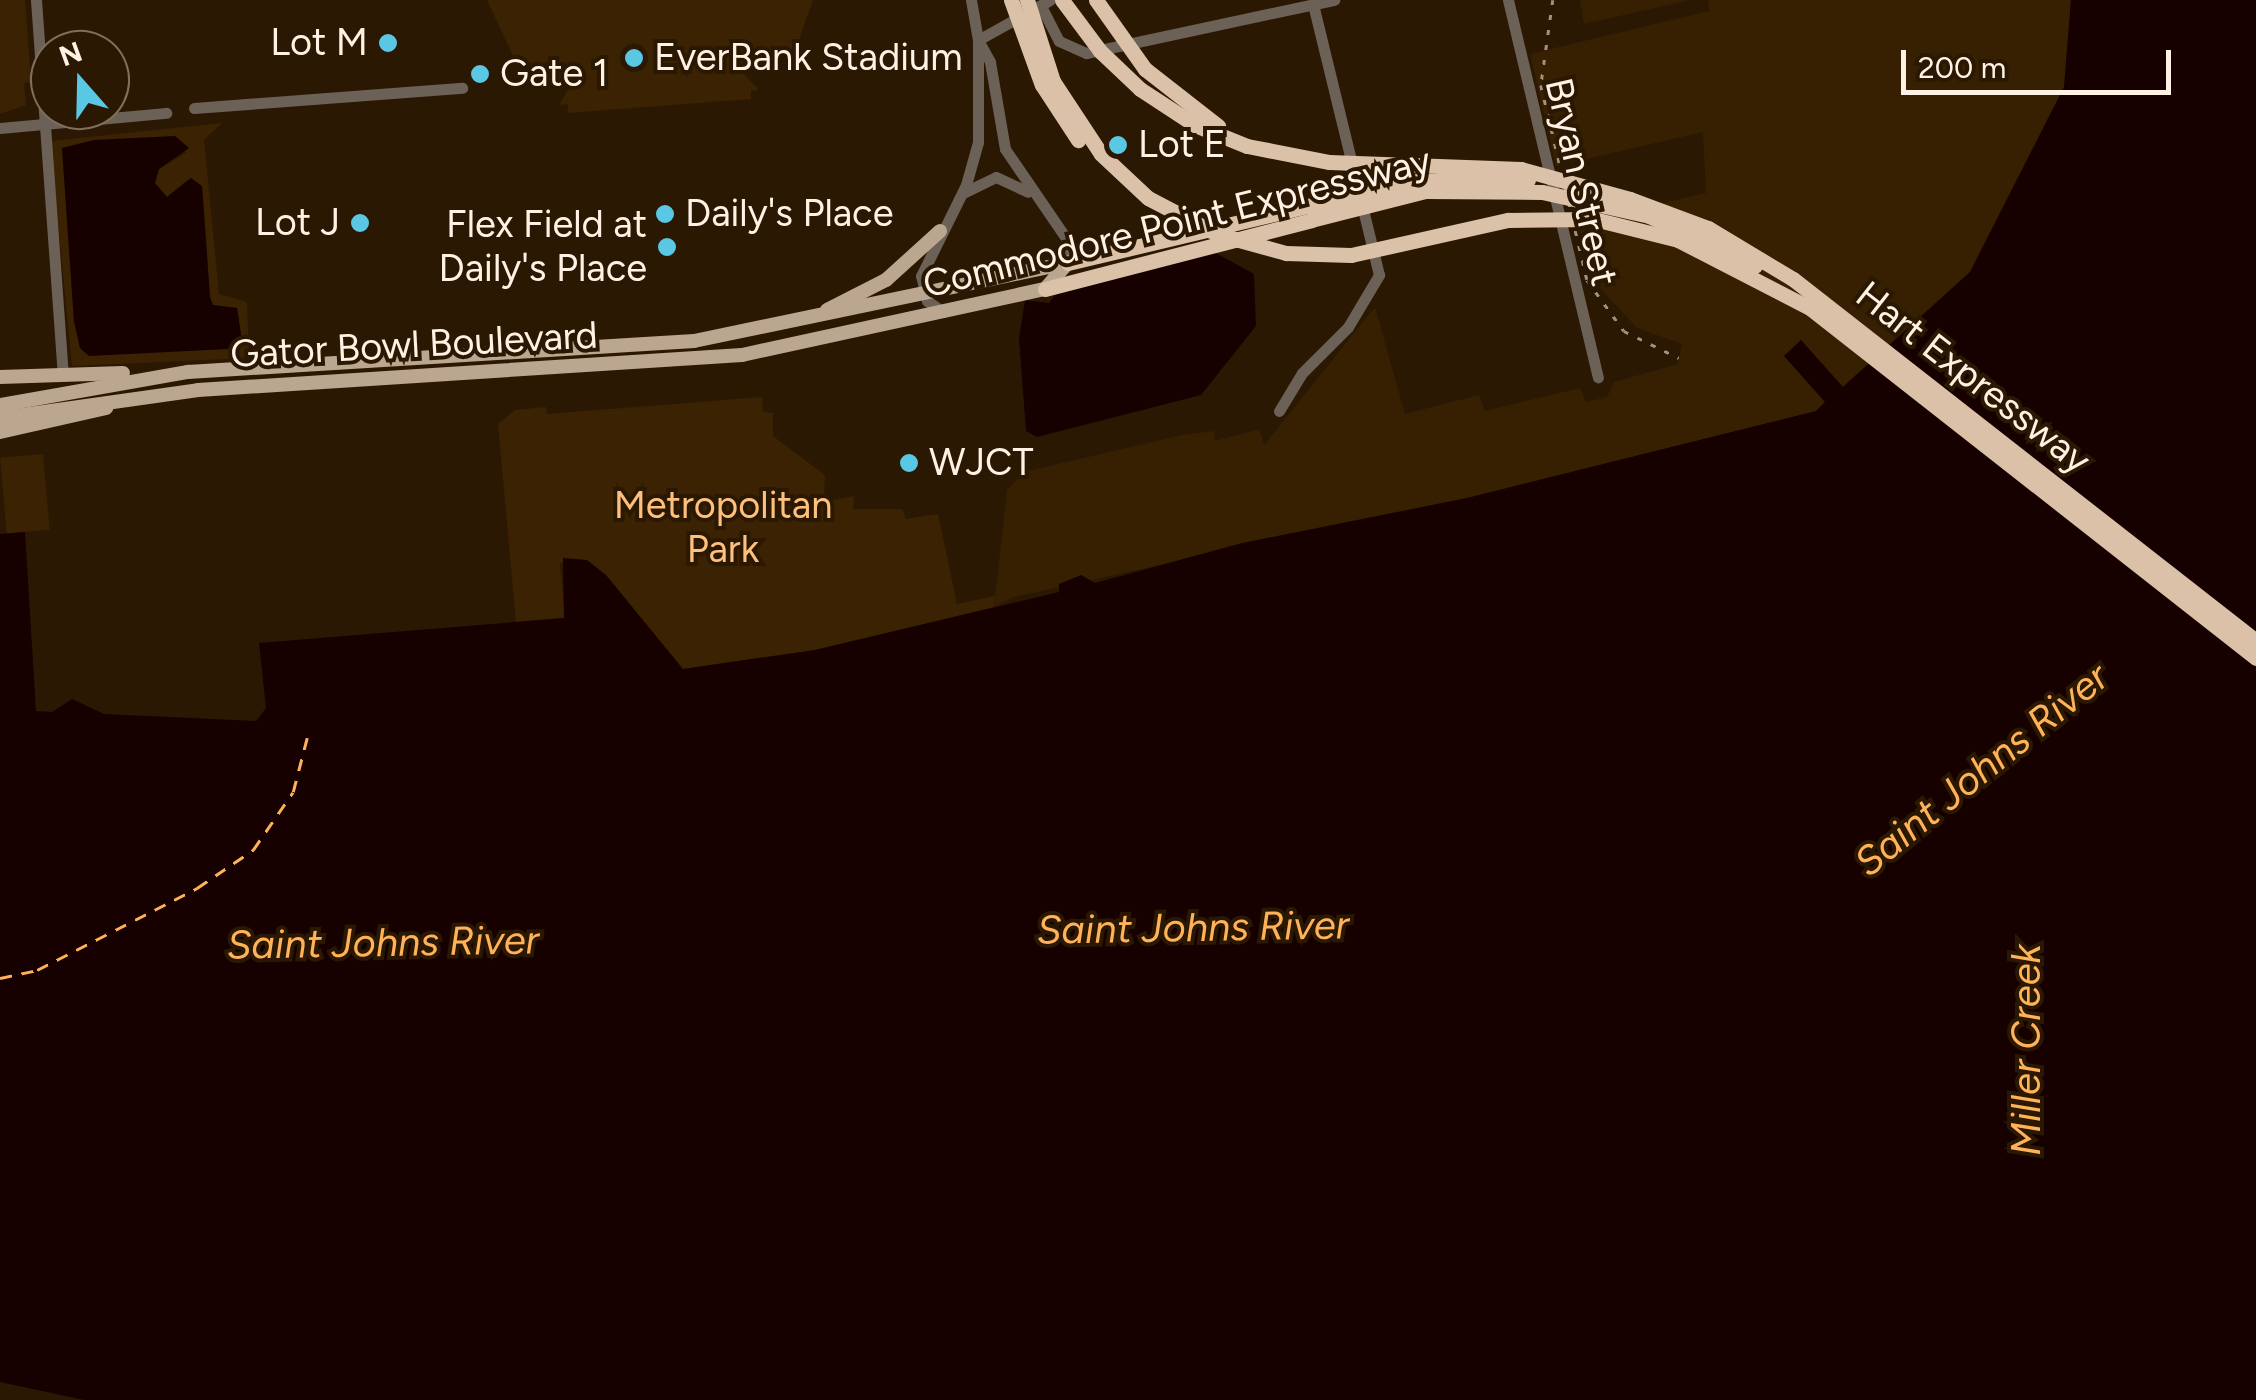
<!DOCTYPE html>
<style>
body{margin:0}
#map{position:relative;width:2256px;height:1400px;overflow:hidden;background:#2b1803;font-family:Figtree,sans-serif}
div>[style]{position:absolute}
.built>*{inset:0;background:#371f02}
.green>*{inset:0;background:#3b2202;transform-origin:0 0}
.water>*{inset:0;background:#170000}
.ferry>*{height:2.5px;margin-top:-1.25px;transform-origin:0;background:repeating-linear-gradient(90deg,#ffb257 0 12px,transparent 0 22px)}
.minor>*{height:11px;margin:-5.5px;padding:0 5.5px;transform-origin:5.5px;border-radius:5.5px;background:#6b6156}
.major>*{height:14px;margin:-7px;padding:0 7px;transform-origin:7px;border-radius:7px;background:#bba690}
.highway>*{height:15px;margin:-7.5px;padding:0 7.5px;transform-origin:7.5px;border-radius:7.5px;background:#dbc1a7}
.rail>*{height:2.5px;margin-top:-1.25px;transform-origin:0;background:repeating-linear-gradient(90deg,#a19180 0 5px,transparent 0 15px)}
.highway-bridge>*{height:15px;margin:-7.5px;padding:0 7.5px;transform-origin:7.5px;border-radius:7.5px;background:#dbc1a7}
.dots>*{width:28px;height:28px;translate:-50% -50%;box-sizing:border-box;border:5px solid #2b1803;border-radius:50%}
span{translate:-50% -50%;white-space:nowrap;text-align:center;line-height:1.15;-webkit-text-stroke:8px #2b1803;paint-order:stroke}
.poi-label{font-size:38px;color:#fff2e4}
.right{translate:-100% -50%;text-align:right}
.left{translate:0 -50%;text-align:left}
.street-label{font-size:38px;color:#fff2e4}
.park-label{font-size:38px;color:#fec07c}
.water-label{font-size:40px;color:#ffb257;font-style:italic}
.north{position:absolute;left:30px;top:30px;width:100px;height:100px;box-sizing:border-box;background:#2b1803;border:2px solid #806f5d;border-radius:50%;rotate:340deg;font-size:28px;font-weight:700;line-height:40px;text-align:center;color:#fff2e4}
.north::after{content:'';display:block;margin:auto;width:35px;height:45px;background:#5ac8e5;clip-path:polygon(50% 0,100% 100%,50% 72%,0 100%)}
.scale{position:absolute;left:1901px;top:50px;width:270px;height:45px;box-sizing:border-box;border:5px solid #fff2e4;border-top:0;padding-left:12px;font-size:30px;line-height:35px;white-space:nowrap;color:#fff2e4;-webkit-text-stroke:8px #2b1803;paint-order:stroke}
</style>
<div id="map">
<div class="built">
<i style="clip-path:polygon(1580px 0,1690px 0,1584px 24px)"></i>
<i style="clip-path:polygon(1708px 0,2071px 0,2064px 87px,1970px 272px,1842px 387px,1800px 341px,1785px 356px,1825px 402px,1816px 411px,1467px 498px,1014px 597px,994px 607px,1007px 490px,1024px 472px,1182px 435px,1214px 431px,1215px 441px,1259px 429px,1264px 445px,1375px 307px,1405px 414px,1479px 395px,1485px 411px,1580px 388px,1586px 402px,1607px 397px,1614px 382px,1678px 364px,1682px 344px,1637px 328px,1597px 285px,1578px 223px,1706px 193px,1703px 132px,1556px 166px,1530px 54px,1709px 11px)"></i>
</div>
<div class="green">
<i style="clip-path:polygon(0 0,25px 0,31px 82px,24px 83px,26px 105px,0 114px)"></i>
<i style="clip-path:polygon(487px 0,813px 0,792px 59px,780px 53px,773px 64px,759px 56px,743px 73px,759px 90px,751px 91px,751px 99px,568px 113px,568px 104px,559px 105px,570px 87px,552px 73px,541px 81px,534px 72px,524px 79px)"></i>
<i style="clip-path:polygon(evenodd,222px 123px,204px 140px,219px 294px,247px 302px,249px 358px,72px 366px,50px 141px,222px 123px,174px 136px,186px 153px,159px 169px,155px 183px,167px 197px,187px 180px,202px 186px,210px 297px,212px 305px,237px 308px,242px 341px,89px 356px,80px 348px,74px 321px,62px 148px,174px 136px)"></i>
<i style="clip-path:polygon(762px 397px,763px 412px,773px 413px,773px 436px,825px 475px,824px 502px,854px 496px,853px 509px,902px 509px,906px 519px,938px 514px,957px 604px,995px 596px,994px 607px,815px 650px,682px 669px,606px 575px,560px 563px,565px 618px,516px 622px,498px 424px,515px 410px,546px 407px,547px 414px)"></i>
<i style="left:43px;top:454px;width:76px;height:43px;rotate:85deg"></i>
</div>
<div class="water">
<i style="clip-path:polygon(2071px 0,2256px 0,2256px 1400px,84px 1400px,0 1382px,0 534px,25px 532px,36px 711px,52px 712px,72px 699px,104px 714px,256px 721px,266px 708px,259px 643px,564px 618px,563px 558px,587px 560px,606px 575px,683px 669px,815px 650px,1059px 592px,1059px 584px,1081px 575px,1095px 583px,1242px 543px,1467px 498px,1816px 411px,1825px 402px,1784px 356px,1801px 340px,1843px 387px,1970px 272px,2064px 87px)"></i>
<i style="clip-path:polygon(175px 136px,189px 148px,159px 169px,155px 183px,167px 197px,191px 178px,202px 186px,210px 297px,213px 305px,237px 308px,242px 341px,228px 349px,89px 356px,80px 348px,74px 321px,62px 148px,94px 140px)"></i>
<i style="clip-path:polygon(1214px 252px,1254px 274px,1256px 326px,1201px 395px,1037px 437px,1026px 431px,1019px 338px,1025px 300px,1049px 303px,1056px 293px)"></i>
</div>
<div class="ferry">
<i style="left:0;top:978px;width:38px;rotate:-12deg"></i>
<i style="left:37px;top:970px;width:180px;rotate:-27.1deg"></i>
<i style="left:197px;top:888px;width:68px;rotate:-34.2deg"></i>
<i style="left:253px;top:850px;width:70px;rotate:-55.4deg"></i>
<i style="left:293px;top:792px;width:56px;rotate:-75.5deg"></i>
</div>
<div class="minor">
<i style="left:36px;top:0;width:375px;rotate:85.9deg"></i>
<i style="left:1508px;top:0;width:388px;rotate:76.6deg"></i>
<i style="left:1041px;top:6px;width:39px;rotate:63deg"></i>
<i style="left:1059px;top:41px;width:30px;rotate:24deg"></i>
<i style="left:1086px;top:53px;width:254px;rotate:-12.1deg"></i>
<i style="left:978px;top:40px;width:25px;rotate:61deg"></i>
<i style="left:990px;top:62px;width:88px;rotate:80.2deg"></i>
<i style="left:1005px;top:149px;width:108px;rotate:55.6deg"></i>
<i style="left:1066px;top:238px;width:25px;rotate:85deg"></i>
<i style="left:978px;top:40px;width:82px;rotate:-29.1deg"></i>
<i style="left:194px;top:108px;width:269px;rotate:-4.3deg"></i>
<i style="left:0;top:128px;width:167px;rotate:-5.2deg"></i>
<i style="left:965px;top:192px;width:34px;rotate:-26deg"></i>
<i style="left:996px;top:177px;width:35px;rotate:25deg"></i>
<i style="left:943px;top:312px;width:19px;rotate:-145deg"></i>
<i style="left:927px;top:301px;width:26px;rotate:-103deg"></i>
<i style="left:921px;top:276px;width:102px;rotate:-63.7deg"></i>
<i style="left:966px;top:185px;width:45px;rotate:-74.4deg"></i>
<i style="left:978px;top:142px;width:102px;rotate:-90deg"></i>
<i style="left:978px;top:40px;width:41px;rotate:-99.9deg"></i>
<i style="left:1279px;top:411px;width:44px;rotate:-58.8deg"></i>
<i style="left:1302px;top:373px;width:65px;rotate:-45deg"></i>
<i style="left:1348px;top:327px;width:61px;rotate:-59.2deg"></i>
<i style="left:1379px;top:275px;width:278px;rotate:-103.7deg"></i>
</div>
<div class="major">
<i style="left:827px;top:310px;width:66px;rotate:-27deg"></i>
<i style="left:886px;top:280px;width:73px;rotate:-42.2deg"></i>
<i style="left:0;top:377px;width:123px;rotate:-1.9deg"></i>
<i style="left:0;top:405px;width:191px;rotate:-10deg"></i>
<i style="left:188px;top:372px;width:507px;rotate:-3.51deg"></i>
<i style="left:694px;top:341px;width:382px;rotate:-11.8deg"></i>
<i style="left:0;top:418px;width:200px;rotate:-8deg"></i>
<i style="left:198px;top:390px;width:545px;rotate:-3.68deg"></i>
<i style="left:742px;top:355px;width:310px;rotate:-12.3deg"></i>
<i style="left:1045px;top:289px;width:35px;rotate:-49deg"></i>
<i style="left:0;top:432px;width:109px;rotate:-12.8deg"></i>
</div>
<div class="highway">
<i style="left:1630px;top:199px;width:83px;rotate:20.4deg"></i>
<i style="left:1708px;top:228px;width:99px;rotate:31deg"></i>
<i style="left:1793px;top:279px;width:588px;rotate:38.02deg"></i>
<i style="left:1068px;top:263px;width:247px;rotate:-13.4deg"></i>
<i style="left:1045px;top:289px;width:275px;rotate:-14.5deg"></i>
<i style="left:1810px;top:308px;width:567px;rotate:38.12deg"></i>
</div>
<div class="rail">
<i style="left:1553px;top:0;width:86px;rotate:98deg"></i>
<i style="left:1541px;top:85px;width:200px;rotate:76.7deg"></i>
<i style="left:1587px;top:280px;width:63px;rotate:54deg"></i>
<i style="left:1624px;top:331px;width:61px;rotate:26.1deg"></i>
</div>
<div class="highway-bridge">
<i style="left:1011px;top:0;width:90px;rotate:70deg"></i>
<i style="left:1042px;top:85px;width:66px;rotate:56.8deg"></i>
<i style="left:1027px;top:0;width:85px;rotate:72.2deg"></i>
<i style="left:1053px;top:81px;width:87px;rotate:56.7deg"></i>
<i style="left:1101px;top:154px;width:64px;rotate:43.1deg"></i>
<i style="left:1148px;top:198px;width:78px;rotate:27.6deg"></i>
<i style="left:1217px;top:234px;width:72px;rotate:15.4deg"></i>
<i style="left:1286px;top:253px;width:65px;rotate:1.8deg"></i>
<i style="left:1351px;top:255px;width:161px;rotate:-12.6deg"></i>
<i style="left:1508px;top:220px;width:86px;rotate:-0.7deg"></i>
<i style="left:1594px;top:219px;width:87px;rotate:14deg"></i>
<i style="left:1678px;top:240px;width:148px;rotate:27.3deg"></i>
<i style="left:1062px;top:0;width:64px;rotate:53.3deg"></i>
<i style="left:1100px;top:51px;width:55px;rotate:43.5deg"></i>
<i style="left:1140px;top:89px;width:66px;rotate:33.2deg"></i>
<i style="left:1195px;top:125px;width:56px;rotate:22deg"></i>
<i style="left:1247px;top:146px;width:84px;rotate:11deg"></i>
<i style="left:1329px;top:162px;width:192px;rotate:2.1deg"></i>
<i style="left:1521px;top:169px;width:113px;rotate:15.4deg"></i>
<i style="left:1096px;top:0;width:85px;rotate:54.6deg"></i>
<i style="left:1145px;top:69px;width:93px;rotate:38deg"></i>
<i style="left:1308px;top:206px;width:112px;rotate:-12.9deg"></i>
<i style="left:1417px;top:181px;width:111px;rotate:-0.5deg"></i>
<i style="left:1311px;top:220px;width:119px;rotate:-14.2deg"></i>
<i style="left:1426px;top:191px;width:116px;rotate:0.5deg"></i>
<i style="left:1542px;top:192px;width:110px;rotate:12.6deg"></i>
<i style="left:1649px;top:216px;width:117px;rotate:25.3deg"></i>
</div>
<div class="dots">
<i style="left:388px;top:43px;background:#5ac8e5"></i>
<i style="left:634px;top:58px;background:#5ac8e5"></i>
<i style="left:480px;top:74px;background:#5ac8e5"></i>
<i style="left:1118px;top:145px;background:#5ac8e5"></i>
<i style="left:665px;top:214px;background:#5ac8e5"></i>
<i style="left:360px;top:223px;background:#5ac8e5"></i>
<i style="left:667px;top:247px;background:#5ac8e5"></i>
<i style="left:909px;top:463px;background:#5ac8e5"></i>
</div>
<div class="poi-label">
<span class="right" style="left:368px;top:43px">Lot M</span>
<span class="left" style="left:654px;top:58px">EverBank Stadium</span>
<span class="left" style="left:500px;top:74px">Gate 1</span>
<span class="left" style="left:1138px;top:145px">Lot E</span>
<span class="left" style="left:685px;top:214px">Daily's Place</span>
<span class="right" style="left:340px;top:223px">Lot J</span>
<span class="right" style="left:647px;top:247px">Flex Field at<br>Daily's Place</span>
<span class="left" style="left:929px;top:463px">WJCT</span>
</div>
<div class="street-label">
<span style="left:1581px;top:182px;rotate:77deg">Bryan Street</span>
<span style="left:1177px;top:223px;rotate:-14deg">Commodore Point Expressway</span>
<span style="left:414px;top:345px;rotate:-3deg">Gator Bowl Boulevard</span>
<span style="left:1973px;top:378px;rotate:38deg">Hart Expressway</span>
</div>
<div class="park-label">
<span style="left:723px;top:528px">Metropolitan<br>Park</span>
</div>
<div class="water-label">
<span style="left:1981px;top:769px;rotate:-39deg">Saint Johns River</span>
<span style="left:1193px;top:927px;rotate:-1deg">Saint Johns River</span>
<span style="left:383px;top:942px;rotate:-1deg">Saint Johns River</span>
<span style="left:2026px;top:1050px;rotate:-90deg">Miller Creek</span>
</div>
<div class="north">N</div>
<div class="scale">200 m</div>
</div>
